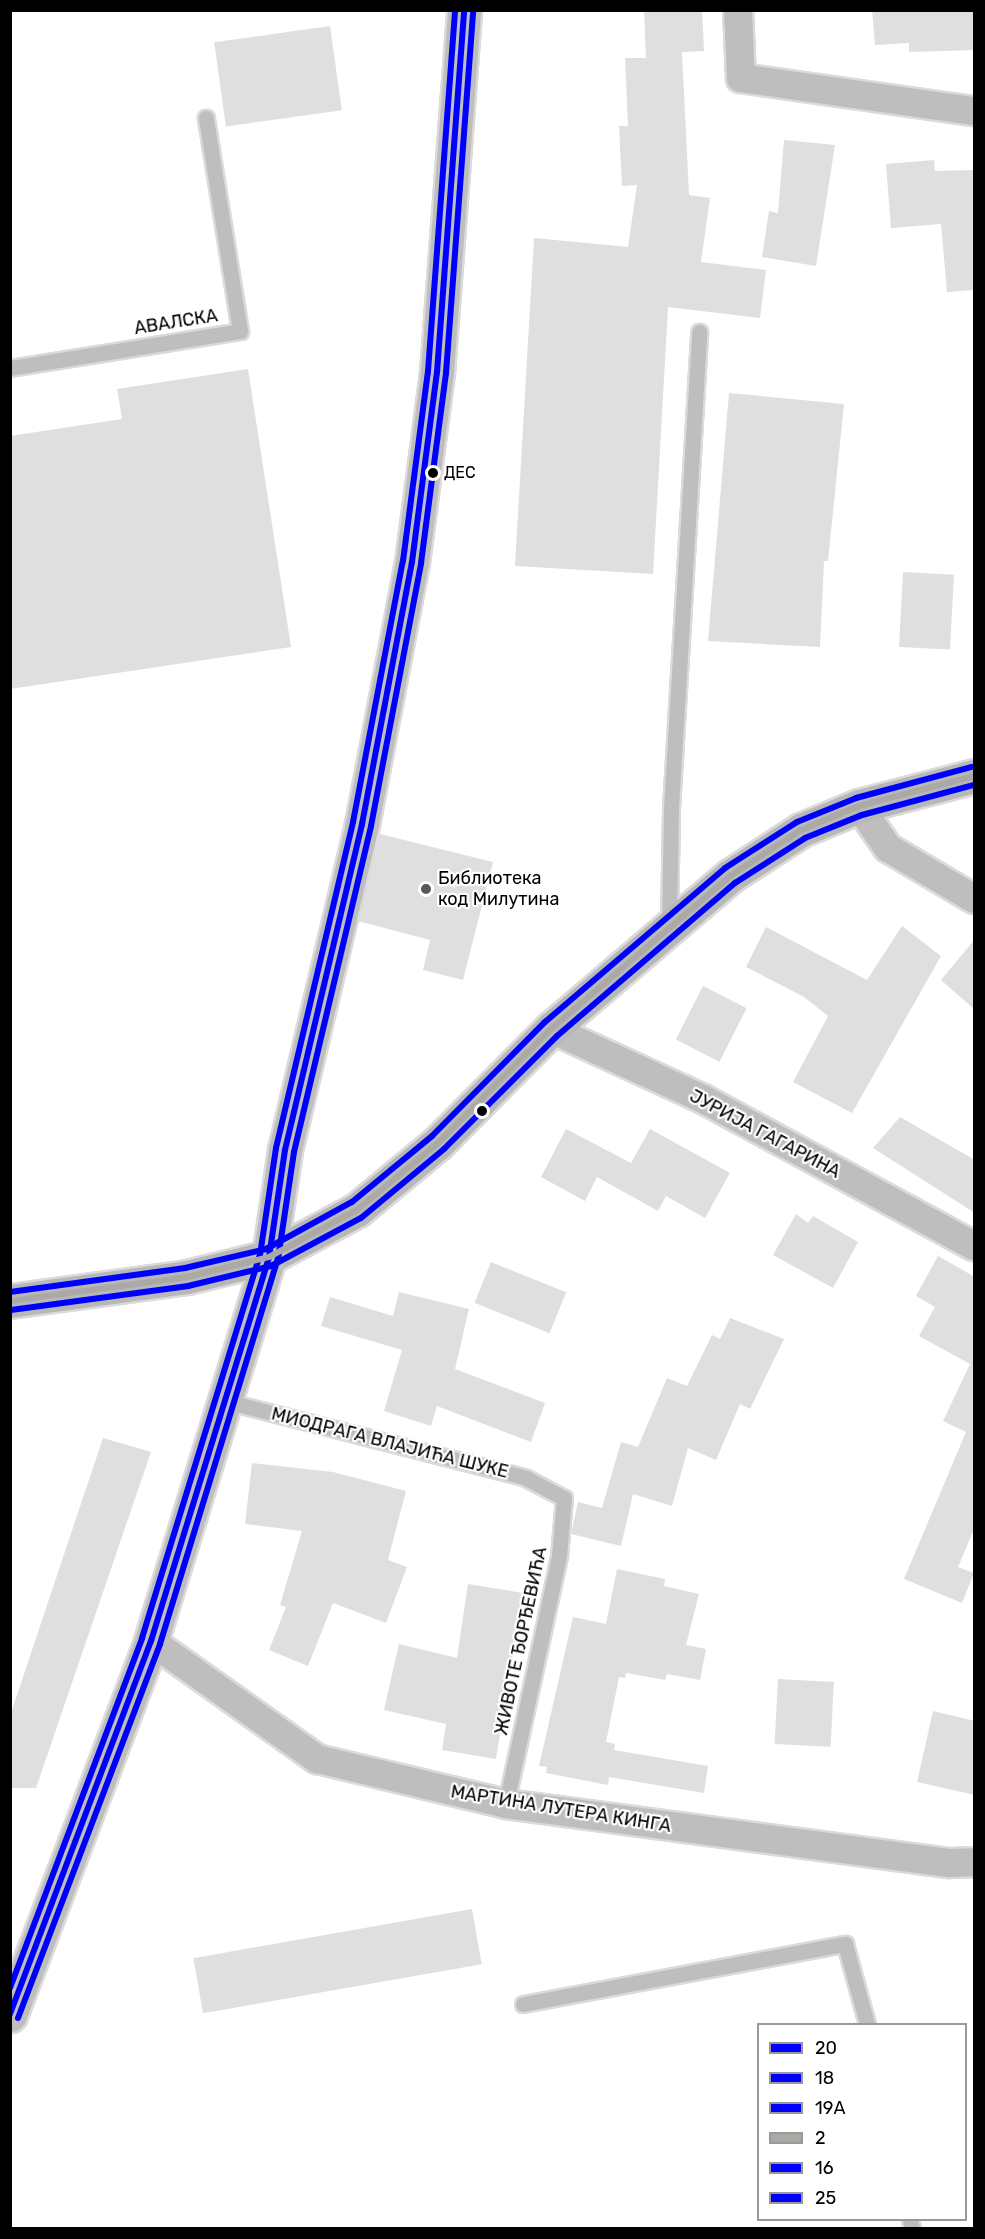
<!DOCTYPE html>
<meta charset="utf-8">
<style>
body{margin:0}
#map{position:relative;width:985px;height:2239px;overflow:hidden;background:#fff;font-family:Rubik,sans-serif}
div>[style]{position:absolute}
.building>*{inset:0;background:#dfdfdf;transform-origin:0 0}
.roads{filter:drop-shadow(2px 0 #dbdbdb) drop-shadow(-2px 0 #dbdbdb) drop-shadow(0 2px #dbdbdb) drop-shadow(0 -2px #dbdbdb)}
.lane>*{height:15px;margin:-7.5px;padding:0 7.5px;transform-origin:7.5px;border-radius:7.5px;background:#bebebe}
.street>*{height:28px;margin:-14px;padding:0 14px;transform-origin:14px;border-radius:14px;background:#bebebe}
.secondary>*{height:33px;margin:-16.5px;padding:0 16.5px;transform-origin:16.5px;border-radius:16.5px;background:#b8b8b8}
.primary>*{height:33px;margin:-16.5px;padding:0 16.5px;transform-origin:16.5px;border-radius:16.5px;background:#bebebe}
.bus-1>*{height:6px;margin:-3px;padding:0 3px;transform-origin:3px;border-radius:3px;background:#00f}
.bus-2>*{height:6px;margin:-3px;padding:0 3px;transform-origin:3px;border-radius:3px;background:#00f}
.bus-3>*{height:6px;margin:-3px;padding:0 3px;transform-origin:3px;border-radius:3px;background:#00f}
.bus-4>*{height:6px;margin:-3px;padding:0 3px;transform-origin:3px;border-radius:3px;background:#aba9a6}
.bus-5>*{height:6px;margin:-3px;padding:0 3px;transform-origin:3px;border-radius:3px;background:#00f}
.bus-6>*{height:6px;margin:-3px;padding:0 3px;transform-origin:3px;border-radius:3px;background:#00f}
.dots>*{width:16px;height:16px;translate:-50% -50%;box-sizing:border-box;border:3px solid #fff;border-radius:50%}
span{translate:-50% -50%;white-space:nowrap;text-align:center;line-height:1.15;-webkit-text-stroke:4.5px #fff;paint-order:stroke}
.bus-label{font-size:16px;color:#000}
.left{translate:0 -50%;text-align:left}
.street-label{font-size:18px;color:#000}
.poi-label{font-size:18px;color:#000}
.frame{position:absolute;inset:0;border:12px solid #000;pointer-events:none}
.legend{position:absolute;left:757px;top:2023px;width:210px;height:198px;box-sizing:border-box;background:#fff;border:2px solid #999;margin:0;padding:8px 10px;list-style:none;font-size:18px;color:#000}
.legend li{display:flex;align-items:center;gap:12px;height:30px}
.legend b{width:30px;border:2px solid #999}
</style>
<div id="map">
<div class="building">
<i style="clip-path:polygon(644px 10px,702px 10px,704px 51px,682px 52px,689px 195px,710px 198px,701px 262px,766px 270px,760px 318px,668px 307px,653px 574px,515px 566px,534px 238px,628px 247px,637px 185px,622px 186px,619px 126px,628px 126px,625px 58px,646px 58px)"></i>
<i style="clip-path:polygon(872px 10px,975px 10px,975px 50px,909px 52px,909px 43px,875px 45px)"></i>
<i style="left:330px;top:26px;width:85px;height:117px;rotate:82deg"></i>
<i style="clip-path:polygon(784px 140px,835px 145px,816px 266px,762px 257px,769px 211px,778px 213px)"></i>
<i style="clip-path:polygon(934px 160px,935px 171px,975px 170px,975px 290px,947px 292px,941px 224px,891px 228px,886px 164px)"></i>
<i style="clip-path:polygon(248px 369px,291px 647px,10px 689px,10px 436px,122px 419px,117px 389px)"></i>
<i style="clip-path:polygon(729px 393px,844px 404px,828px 561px,824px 561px,820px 647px,708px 641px)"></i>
<i style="left:903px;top:572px;width:51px;height:75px;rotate:3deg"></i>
<i style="clip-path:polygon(380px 834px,493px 862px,463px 980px,423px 970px,430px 940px,358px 921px)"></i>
<i style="clip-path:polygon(902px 926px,941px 956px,852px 1113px,793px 1082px,828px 1016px,804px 997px,746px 967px,766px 927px,867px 980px)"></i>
<i style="clip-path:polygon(975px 939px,975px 1010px,941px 980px)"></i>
<i style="left:703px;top:986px;width:49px;height:60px;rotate:27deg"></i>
<i style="clip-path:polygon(900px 1117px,975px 1160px,975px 1213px,873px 1148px)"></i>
<i style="clip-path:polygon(566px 1129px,631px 1163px,650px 1129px,730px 1173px,705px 1218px,666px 1196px,658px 1211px,597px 1177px,585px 1201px,541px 1177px)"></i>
<i style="clip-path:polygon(796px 1214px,808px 1223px,813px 1216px,858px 1242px,833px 1288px,773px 1255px)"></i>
<i style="clip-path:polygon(938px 1256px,975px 1277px,975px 1527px,958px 1567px,974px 1573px,962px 1603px,904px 1579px,966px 1432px,943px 1421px,970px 1364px,919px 1336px,935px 1307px,916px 1296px)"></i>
<i style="left:491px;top:1262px;width:81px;height:44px;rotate:22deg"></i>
<i style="clip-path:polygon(399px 1292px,469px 1309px,455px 1369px,545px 1403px,531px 1442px,437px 1406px,431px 1426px,384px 1411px,402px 1350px,321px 1326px,330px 1297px,393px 1316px)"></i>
<i style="clip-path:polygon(730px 1318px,784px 1339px,750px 1409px,740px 1404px,716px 1460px,688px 1448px,672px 1506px,633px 1494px,621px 1546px,571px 1534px,578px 1502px,602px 1508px,621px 1442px,638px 1447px,667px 1378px,687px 1386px,712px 1335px,720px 1339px)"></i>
<i style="clip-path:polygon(103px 1438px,151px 1452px,36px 1788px,10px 1788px,10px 1716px)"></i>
<i style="clip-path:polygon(252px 1463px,333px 1472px,406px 1491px,388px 1560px,407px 1567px,386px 1623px,333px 1603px,308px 1666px,269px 1650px,286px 1607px,280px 1605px,302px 1531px,245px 1524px)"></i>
<i style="clip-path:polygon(617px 1569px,665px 1579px,664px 1586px,699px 1594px,686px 1645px,706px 1649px,700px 1680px,667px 1674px,665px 1680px,626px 1673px,625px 1678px,619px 1677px,606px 1742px,615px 1744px,614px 1750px,708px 1766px,704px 1793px,609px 1777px,608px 1785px,546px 1773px,547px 1767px,539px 1766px,573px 1617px,606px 1624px)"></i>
<i style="clip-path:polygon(468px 1584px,523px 1593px,496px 1759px,442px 1750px,446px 1724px,384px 1710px,399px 1644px,457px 1658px)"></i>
<i style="left:778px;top:1679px;width:56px;height:65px;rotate:3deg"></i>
<i style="clip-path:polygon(933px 1711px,975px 1721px,975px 1795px,917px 1782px)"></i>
<i style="left:472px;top:1909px;width:56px;height:283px;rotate:80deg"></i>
</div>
<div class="roads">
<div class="lane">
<i style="left:10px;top:368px;width:233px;rotate:-9.1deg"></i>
<i style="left:240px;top:331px;width:216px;rotate:-99.1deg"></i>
<i style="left:669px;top:925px;width:117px;rotate:-89deg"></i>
<i style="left:671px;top:808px;width:477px;rotate:-86.6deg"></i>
<i style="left:225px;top:1401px;width:311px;rotate:14.3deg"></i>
<i style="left:526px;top:1478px;width:43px;rotate:27.8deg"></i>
<i style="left:564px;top:1498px;width:58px;rotate:94.9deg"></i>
<i style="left:559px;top:1556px;width:254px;rotate:102.1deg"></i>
<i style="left:523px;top:2004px;width:328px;rotate:-10.6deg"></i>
<i style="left:845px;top:1944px;width:83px;rotate:74.6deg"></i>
<i style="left:910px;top:2220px;width:8px;rotate:76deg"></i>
</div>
<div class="street">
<i style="left:738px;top:10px;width:68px;rotate:87.5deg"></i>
<i style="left:741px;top:78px;width:235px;rotate:8.1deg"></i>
<i style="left:859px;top:806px;width:51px;rotate:55.4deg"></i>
<i style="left:888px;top:848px;width:100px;rotate:30.7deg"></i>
<i style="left:551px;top:1029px;width:167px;rotate:24.7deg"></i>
<i style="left:703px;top:1099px;width:308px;rotate:28.5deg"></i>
<i style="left:151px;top:1641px;width:204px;rotate:35.4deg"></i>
<i style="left:317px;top:1759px;width:194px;rotate:13.4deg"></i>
<i style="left:506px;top:1804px;width:448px;rotate:7.6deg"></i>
<i style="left:950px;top:1863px;width:24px;rotate:-2deg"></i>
</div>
<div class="secondary">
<i style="left:10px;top:1301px;width:179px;rotate:-7.7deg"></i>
<i style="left:187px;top:1277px;width:84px;rotate:-13.7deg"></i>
<i style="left:269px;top:1257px;width:100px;rotate:-28.1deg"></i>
<i style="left:357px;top:1210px;width:105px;rotate:-39.6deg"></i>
<i style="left:438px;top:1143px;width:161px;rotate:-45.3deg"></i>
<i style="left:551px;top:1029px;width:235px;rotate:-40.5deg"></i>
<i style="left:730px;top:876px;width:85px;rotate:-32.9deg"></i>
<i style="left:801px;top:830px;width:63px;rotate:-22.5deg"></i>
<i style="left:859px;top:806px;width:119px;rotate:-14.6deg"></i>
</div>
<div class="primary">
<i style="left:10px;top:2015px;width:400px;rotate:-69.3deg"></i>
<i style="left:151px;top:1641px;width:402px;rotate:-72.9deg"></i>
<i style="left:269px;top:1257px;width:108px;rotate:-81.5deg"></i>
<i style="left:285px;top:1150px;width:335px;rotate:-76.7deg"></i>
<i style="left:362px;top:824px;width:267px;rotate:-79.2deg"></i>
<i style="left:412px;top:562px;width:192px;rotate:-82.5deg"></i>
<i style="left:437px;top:372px;width:363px;rotate:-85.7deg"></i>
</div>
</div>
<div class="bus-1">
<i style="left:10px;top:2014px;width:399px;rotate:-69.3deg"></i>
<i style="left:151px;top:1641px;width:402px;rotate:-72.9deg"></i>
<i style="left:269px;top:1257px;width:108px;rotate:-81.5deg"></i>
<i style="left:285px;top:1150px;width:335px;rotate:-76.7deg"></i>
<i style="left:362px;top:824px;width:267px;rotate:-79.2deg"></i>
<i style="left:412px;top:562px;width:192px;rotate:-82.5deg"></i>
<i style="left:437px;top:372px;width:363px;rotate:-85.7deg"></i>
</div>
<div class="bus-2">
<i style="left:18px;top:2018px;width:400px;rotate:-69.2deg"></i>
<i style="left:160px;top:1644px;width:403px;rotate:-73deg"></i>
<i style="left:278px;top:1259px;width:108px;rotate:-81.5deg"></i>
<i style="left:294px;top:1152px;width:335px;rotate:-76.7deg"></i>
<i style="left:371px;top:826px;width:268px;rotate:-79.2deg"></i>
<i style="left:421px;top:563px;width:192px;rotate:-82.5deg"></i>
<i style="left:446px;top:373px;width:363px;rotate:-85.7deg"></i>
</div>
<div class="bus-3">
<i style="left:10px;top:1988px;width:374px;rotate:-69.3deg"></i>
<i style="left:142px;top:1638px;width:401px;rotate:-72.9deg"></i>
<i style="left:260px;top:1255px;width:108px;rotate:-81.5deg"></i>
<i style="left:276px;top:1148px;width:335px;rotate:-76.7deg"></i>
<i style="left:353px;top:822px;width:266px;rotate:-79.2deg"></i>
<i style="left:403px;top:561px;width:192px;rotate:-82.5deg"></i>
<i style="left:428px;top:371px;width:362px;rotate:-85.7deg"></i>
</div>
<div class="bus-4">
<i style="left:10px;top:1301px;width:179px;rotate:-7.7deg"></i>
<i style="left:187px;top:1277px;width:84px;rotate:-13.7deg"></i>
<i style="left:269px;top:1257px;width:100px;rotate:-28.1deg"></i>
<i style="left:357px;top:1210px;width:105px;rotate:-39.6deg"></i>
<i style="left:438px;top:1143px;width:161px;rotate:-45.3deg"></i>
<i style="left:551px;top:1029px;width:235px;rotate:-40.5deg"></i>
<i style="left:730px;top:876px;width:85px;rotate:-32.9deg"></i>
<i style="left:801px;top:830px;width:63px;rotate:-22.5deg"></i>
<i style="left:859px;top:806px;width:119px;rotate:-14.6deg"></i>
</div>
<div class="bus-5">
<i style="left:11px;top:1310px;width:179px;rotate:-7.7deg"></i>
<i style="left:188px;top:1286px;width:85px;rotate:-13.5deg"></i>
<i style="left:271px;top:1266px;width:102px;rotate:-28.1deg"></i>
<i style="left:361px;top:1218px;width:108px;rotate:-39.7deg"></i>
<i style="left:444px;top:1149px;width:160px;rotate:-45deg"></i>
<i style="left:557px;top:1036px;width:235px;rotate:-40.7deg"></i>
<i style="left:735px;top:883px;width:83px;rotate:-32.7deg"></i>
<i style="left:805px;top:838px;width:61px;rotate:-22deg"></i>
<i style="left:862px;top:815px;width:116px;rotate:-15deg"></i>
</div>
<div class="bus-6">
<i style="left:10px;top:1292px;width:177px;rotate:-7.8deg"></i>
<i style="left:185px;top:1268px;width:83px;rotate:-13.2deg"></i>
<i style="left:266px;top:1249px;width:98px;rotate:-28.7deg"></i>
<i style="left:352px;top:1202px;width:104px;rotate:-39.5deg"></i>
<i style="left:432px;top:1136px;width:161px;rotate:-45.3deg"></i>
<i style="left:545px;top:1022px;width:237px;rotate:-40.5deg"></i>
<i style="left:725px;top:868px;width:85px;rotate:-32.6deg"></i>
<i style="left:797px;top:822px;width:64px;rotate:-22.1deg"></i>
<i style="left:856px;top:798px;width:120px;rotate:-15deg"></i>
</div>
<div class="dots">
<i style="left:433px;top:473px;background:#000"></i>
<i style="left:426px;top:889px;background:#595959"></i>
<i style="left:482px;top:1111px;background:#000"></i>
</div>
<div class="bus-label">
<span class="left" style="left:444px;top:473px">ДЕС</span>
</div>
<div class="street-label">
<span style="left:176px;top:322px;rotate:-9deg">АВАЛСКА</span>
<span style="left:765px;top:1134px;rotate:28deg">ЈУРИЈА ГАГАРИНА</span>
<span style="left:390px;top:1443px;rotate:14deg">МИОДРАГА ВЛАЈИЋА ШУКЕ</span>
<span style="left:521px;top:1641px;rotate:-78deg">ЖИВОТЕ ЂОРЂЕВИЋА</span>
<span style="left:561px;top:1809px;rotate:9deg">МАРТИНА ЛУТЕРА КИНГА</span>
</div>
<div class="poi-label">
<span class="left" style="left:438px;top:889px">Библиотека<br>код Милутина</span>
</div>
<div class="frame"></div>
<ul class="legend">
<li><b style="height:8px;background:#00f"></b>20</li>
<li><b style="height:8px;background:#00f"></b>18</li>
<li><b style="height:8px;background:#00f"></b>19А</li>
<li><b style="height:8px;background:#aba9a6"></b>2</li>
<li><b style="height:8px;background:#00f"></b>16</li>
<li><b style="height:8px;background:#00f"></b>25</li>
</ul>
</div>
